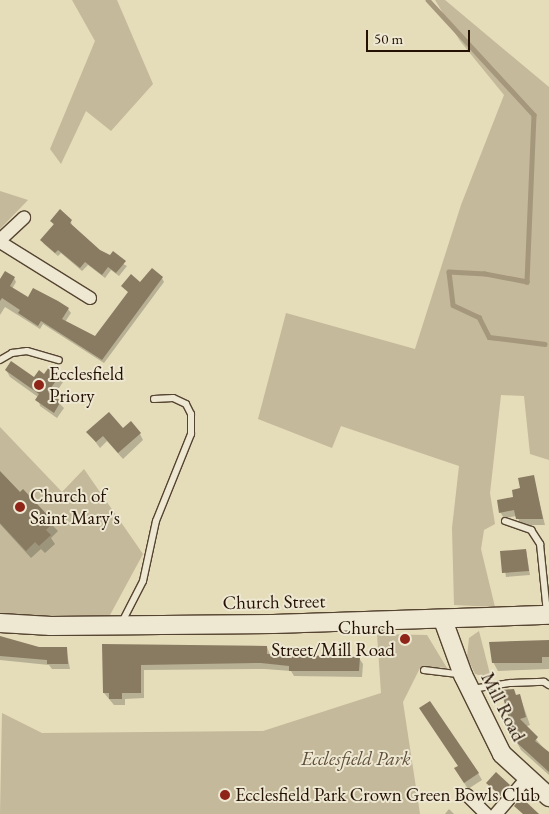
<!DOCTYPE html>
<style>
body{margin:0}
#map{position:relative;width:549px;height:814px;overflow:hidden;background:#e5dcb9;font-family:"EB Garamond",serif}
div>[style]{position:absolute}
[style*='--x']{left:calc(var(--x)*1px);top:calc(var(--y)*1px);width:calc(var(--w)*1px);rotate:calc(var(--a)*1deg)}
.green>*{inset:0;background:#c4b99a}
.shadow>*{inset:0;background:#0003}
.stream>*{height:4.5px;margin:-2.25px;padding:0 2.25px;transform-origin:2.25px;border-radius:2.25px;background:#a4977b}
.building>*{inset:0;background:#897b62}
.roads{filter:drop-shadow(1px 0 #554431) drop-shadow(-1px 0 #554431) drop-shadow(0 1px #554431) drop-shadow(0 -1px #554431)}
.service>*{height:6px;margin:-3px;padding:0 3px;transform-origin:3px;border-radius:3px;background:#eee8d2}
.minor>*{height:12px;margin:-6px;padding:0 6px;transform-origin:6px;border-radius:6px;background:#eee8d2}
.secondary>*{height:18px;margin:-9px;padding:0 9px;transform-origin:9px;border-radius:9px;background:#eee8d2}
.dots>*{width:14px;height:14px;translate:-50% -50%;box-sizing:border-box;border:2px solid #eee8d2;border-radius:50%}
span{translate:-50% -50%;white-space:nowrap;text-align:center;line-height:1.15;-webkit-text-stroke:4px #eee8d2;paint-order:stroke}
.poi-label{font-size:19px;color:#251104}
.left{translate:0 -50%;text-align:left}
.right{translate:-100% -50%;text-align:right}
.street-label{font-size:19px;color:#251104}
.park-label{font-size:19px;color:#5d4c38;font-style:italic}
.scale{position:absolute;left:366px;top:30px;width:104px;height:22px;box-sizing:border-box;border:2px solid #251104;border-top:0;padding-left:6px;font-size:15px;line-height:18px;white-space:nowrap;color:#251104;-webkit-text-stroke:4px #eee8d2;paint-order:stroke}
</style>
<div id="map">
<div class="green">
<i style="clip-path:polygon(72px 0,117px 0,153px 84px,111px 131px,86px 111px,61px 164px,50px 149px,95px 41px)"></i>
<i style="clip-path:polygon(435px 0,445px 0,549px 87px,549px 460px,530px 454px,524px 396px,501px 395px,490px 493px,495px 524px,484px 530px,481px 549px,495px 607px,454px 605px,452px 528px,459px 466px,341px 426px,332px 448px,258px 419px,286px 313px,415px 349px,461px 205px,504px 95px,460px 41px)"></i>
<i style="clip-path:polygon(0 191px,28px 200px,0 229px)"></i>
<i style="clip-path:polygon(0 427px,62px 492px,84px 469px,143px 554px,110px 615px,33px 619px,0 615px)"></i>
<i style="clip-path:polygon(479px 631px,491px 678px,475px 674px,467px 657px,469px 638px)"></i>
<i style="clip-path:polygon(377px 634px,427px 635px,447px 668px,421px 666px,403px 702px,420px 814px,0 814px,2px 713px,42px 733px,263px 731px,381px 693px)"></i>
</div>
<div class="shadow">
<i style="clip-path:polygon(51px 221px,71px 221px,72px 227px,99px 251px,127px 266px,119px 276px,111px 270px,105px 278px,88px 265px,82px 271px,61px 253px,58px 256px,44px 244px,42px 240px,54px 225px)"></i>
<i style="clip-path:polygon(14px 278px,16px 282px,12px 289px,28px 299px,68px 309px,71px 313px,65px 322px,96px 338px,129px 293px,123px 286px,162px 278px,164px 282px,104px 363px,43px 324px,40px 329px,5px 307px,0 315px,0 282px)"></i>
<i style="clip-path:polygon(6px 370px,34px 379px,59px 376px,63px 382px,53px 397px,64px 408px,57px 418px,40px 406px,38px 397px,10px 377px)"></i>
<i style="clip-path:polygon(123px 430px,140px 434px,143px 440px,123px 459px,107px 441px,100px 448px,88px 432px)"></i>
<i style="clip-path:polygon(0 472px,58px 531px,51px 538px,55px 544px,45px 553px,41px 549px,31px 558px,0 524px)"></i>
<i style="clip-path:polygon(533px 476px,545px 525px,521px 525px,517px 516px,504px 518px,500px 512px)"></i>
<i style="clip-path:polygon(526px 550px,530px 575px,506px 577px,502px 552px)"></i>
<i style="clip-path:polygon(0 638px,39px 649px,66px 648px,70px 669px,52px 669px,49px 665px,0 660px)"></i>
<i style="clip-path:polygon(549px 642px,549px 669px,498px 671px,493px 662px)"></i>
<i style="clip-path:polygon(103px 646px,267px 647px,270px 655px,359px 658px,363px 664px,362px 677px,294px 676px,291px 671px,265px 669px,144px 670px,144px 698px,125px 699px,125px 705px,114px 705px,104px 693px)"></i>
<i style="clip-path:polygon(520px 696px,530px 725px,525px 727px,549px 754px,549px 775px,521px 750px,516px 741px,517px 697px)"></i>
<i style="clip-path:polygon(478px 773px,482px 780px,468px 789px,459px 775px)"></i>
<i style="clip-path:polygon(488px 783px,509px 786px,511px 790px,504px 799px)"></i>
<i style="clip-path:polygon(449px 809px,454px 814px,445px 814px)"></i>
</div>
<div class="stream">
<i style="--x:428;--y:0;--w:156;--a:47.3"></i>
<i style="--x:534;--y:115;--w:167;--a:92.4"></i>
<i style="--x:527;--y:282;--w:43;--a:-169.2"></i>
<i style="--x:485;--y:274;--w:36;--a:-177"></i>
<i style="--x:449;--y:272;--w:33;--a:83"></i>
<i style="--x:453;--y:305;--w:29;--a:25"></i>
<i style="--x:479;--y:317;--w:22;--a:63"></i>
<i style="--x:489;--y:337;--w:56;--a:7.1"></i>
</div>
<div class="building">
<i style="clip-path:polygon(60px 209px,72px 220px,70px 223px,100px 250px,110px 255px,113px 251px,126px 261px,116px 273px,108px 267px,102px 275px,85px 262px,80px 268px,58px 250px,55px 253px,40px 240px,54px 224px,50px 221px)"></i>
<i style="clip-path:polygon(152px 268px,163px 277px,102px 360px,41px 321px,38px 326px,18px 313px,20px 310px,2px 298px,0 301px,0 279px,5px 271px,15px 277px,10px 286px,28px 297px,33px 288px,58px 301px,69px 308px,62px 319px,95px 336px,128px 292px,121px 286px,131px 274px,140px 282px)"></i>
<i style="clip-path:polygon(11px 361px,34px 377px,39px 370px,44px 374px,49px 367px,60px 375px,48px 392px,61px 401px,54px 413px,35px 400px,39px 394px,5px 370px)"></i>
<i style="clip-path:polygon(109px 412px,123px 428px,131px 421px,141px 433px,118px 453px,103px 436px,96px 442px,86px 432px)"></i>
<i style="clip-path:polygon(0 471px,20px 492px,23px 489px,54px 522px,46px 530px,51px 535px,39px 546px,35px 542px,26px 551px,0 523px)"></i>
<i style="clip-path:polygon(534px 475px,543px 519px,516px 519px,514px 510px,499px 513px,497px 500px,513px 497px,512px 490px,520px 488px,518px 478px)"></i>
<i style="clip-path:polygon(526px 549px,529px 571px,502px 573px,500px 551px)"></i>
<i style="clip-path:polygon(0 636px,39px 647px,67px 647px,68px 664px,47px 664px,47px 660px,0 656px)"></i>
<i style="clip-path:polygon(549px 640px,549px 657px,542px 657px,542px 663px,492px 663px,489px 642px)"></i>
<i style="clip-path:polygon(102px 644px,267px 646px,267px 654px,360px 657px,359px 671px,289px 671px,289px 666px,261px 663px,141px 665px,141px 693px,122px 693px,122px 699px,109px 699px,109px 693px,103px 693px)"></i>
<i style="clip-path:polygon(514px 689px,516px 695px,520px 694px,526px 717px,520px 719px,538px 737px,535px 741px,549px 752px,549px 772px,515px 741px,501px 690px)"></i>
<i style="clip-path:polygon(430px 701px,479px 773px,464px 783px,454px 768px,458px 766px,419px 708px)"></i>
<i style="clip-path:polygon(496px 772px,510px 785px,501px 796px,486px 783px)"></i>
<i style="clip-path:polygon(521px 797px,539px 814px,523px 814px,514px 806px)"></i>
</div>
<div class="roads">
<div class="service">
<i style="--x:0;--y:360;--w:14;--a:-30"></i>
<i style="--x:12;--y:353;--w:15;--a:-8"></i>
<i style="--x:27;--y:351;--w:33;--a:16"></i>
<i style="--x:505;--y:521;--w:28;--a:19"></i>
<i style="--x:531;--y:530;--w:17;--a:57"></i>
<i style="--x:540;--y:544;--w:69;--a:84.2"></i>
<i style="--x:121;--y:624;--w:48;--a:-62.9"></i>
<i style="--x:143;--y:581;--w:61;--a:-77.8"></i>
<i style="--x:156;--y:521;--w:94;--a:-68.1"></i>
<i style="--x:191;--y:434;--w:20;--a:-90"></i>
<i style="--x:191;--y:414;--w:11;--a:-117"></i>
<i style="--x:186;--y:404;--w:14;--a:-155"></i>
<i style="--x:173;--y:398;--w:19;--a:177"></i>
<i style="--x:424;--y:670;--w:38;--a:7"></i>
<i style="--x:472;--y:689;--w:39;--a:-9"></i>
<i style="--x:511;--y:683;--w:33;--a:-2"></i>
<i style="--x:544;--y:682;--w:6;--a:31"></i>
</div>
<div class="minor">
<i style="--x:0;--y:240;--w:33;--a:-43"></i>
<i style="--x:0;--y:242;--w:106;--a:31.9"></i>
<i style="--x:467;--y:795;--w:27;--a:45"></i>
<i style="--x:496;--y:814;--w:48;--a:-49.3"></i>
</div>
<div class="secondary">
<i style="--x:443;--y:620;--w:59;--a:70"></i>
<i style="--x:463;--y:675;--w:88;--a:63.7"></i>
<i style="--x:502;--y:754;--w:64;--a:42.5"></i>
<i style="--x:0;--y:623;--w:51;--a:3.4"></i>
<i style="--x:51;--y:626;--w:222;--a:-0.5"></i>
<i style="--x:273;--y:624;--w:276;--a:-1.9"></i>
</div>
</div>
<div class="dots">
<i style="left:39px;top:385px;background:#8f2418"></i>
<i style="left:20px;top:507px;background:#8f2418"></i>
<i style="left:405px;top:639px;background:#8f2418"></i>
<i style="left:225px;top:795px;background:#8f2418"></i>
</div>
<div class="poi-label">
<span class="left" style="left:49px;top:385px">Ecclesfield<br>Priory</span>
<span class="left" style="left:30px;top:507px">Church of<br>Saint Mary's</span>
<span class="right" style="left:395px;top:639px">Church<br>Street/Mill Road</span>
<span class="left" style="left:235px;top:795px">Ecclesfield Park Crown Green Bowls Club</span>
</div>
<div class="street-label">
<span style="left:274px;top:602px;rotate:-1deg">Church Street</span>
<span style="left:503px;top:707px;rotate:63deg">Mill Road</span>
</div>
<div class="park-label">
<span style="left:356px;top:759px">Ecclesfield Park</span>
</div>
<div class="scale">50 m</div>
</div>
